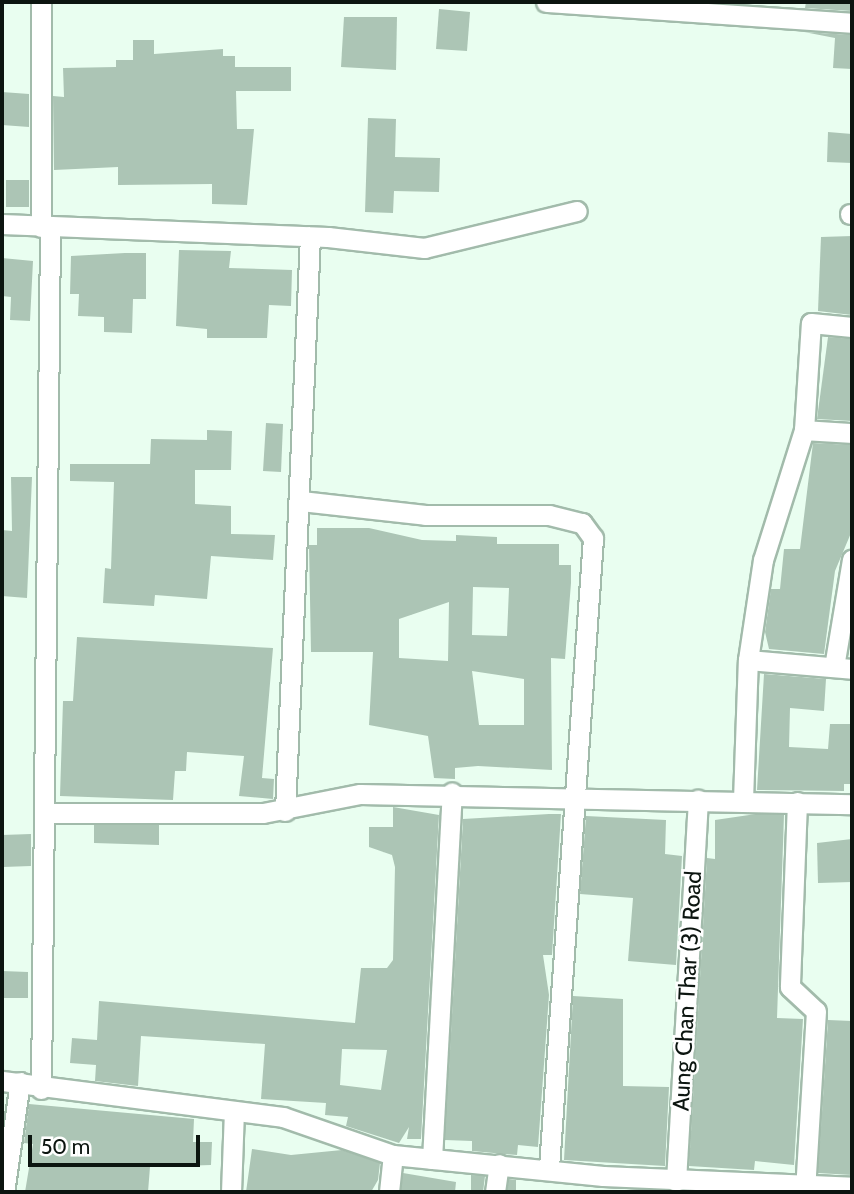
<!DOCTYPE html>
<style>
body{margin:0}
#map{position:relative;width:854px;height:1194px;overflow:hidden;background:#e9fef0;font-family:Cabin,sans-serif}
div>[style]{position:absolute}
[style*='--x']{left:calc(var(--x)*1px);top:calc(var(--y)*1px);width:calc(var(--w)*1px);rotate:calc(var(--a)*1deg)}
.building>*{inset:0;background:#acc5b5}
.roads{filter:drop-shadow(2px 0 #a2bbab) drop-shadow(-2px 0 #a2bbab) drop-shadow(0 2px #a2bbab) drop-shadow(0 -2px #a2bbab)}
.minor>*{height:19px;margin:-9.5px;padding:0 9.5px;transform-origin:9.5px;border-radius:9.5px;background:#fff}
span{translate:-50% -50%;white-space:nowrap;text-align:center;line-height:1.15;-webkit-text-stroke:5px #fff;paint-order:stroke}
.street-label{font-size:23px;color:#0c1510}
.frame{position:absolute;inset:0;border:4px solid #0c1510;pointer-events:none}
.scale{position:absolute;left:28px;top:1135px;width:172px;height:32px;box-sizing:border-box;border:4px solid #0c1510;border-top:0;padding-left:9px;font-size:21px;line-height:24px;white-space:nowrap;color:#0c1510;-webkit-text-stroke:5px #fff;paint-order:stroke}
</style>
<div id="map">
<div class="building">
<i style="clip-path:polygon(806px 2px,852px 2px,852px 11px,805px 8px)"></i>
<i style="clip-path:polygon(439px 9px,470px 12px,467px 51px,436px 49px)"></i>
<i style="clip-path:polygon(344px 17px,397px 17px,396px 70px,341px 67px)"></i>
<i style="clip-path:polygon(804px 32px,852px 35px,852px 69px,833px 68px,835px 38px)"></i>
<i style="clip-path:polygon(133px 40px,154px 40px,154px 54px,223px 49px,223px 56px,235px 56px,235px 67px,291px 67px,291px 91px,236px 91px,237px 129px,254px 129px,247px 205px,212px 204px,212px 184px,118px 185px,118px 167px,54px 170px,53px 96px,64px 97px,63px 68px,116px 67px,116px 60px,133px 60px)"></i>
<i style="clip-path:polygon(2px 92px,29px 94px,29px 127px,2px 125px)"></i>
<i style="clip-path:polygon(368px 118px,396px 119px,395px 157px,440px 158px,439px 192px,394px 191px,393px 213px,365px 212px)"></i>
<i style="clip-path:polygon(828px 132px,852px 134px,852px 163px,827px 162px)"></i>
<i style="clip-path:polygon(6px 180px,29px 180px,29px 207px,6px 207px)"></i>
<i style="clip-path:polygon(852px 236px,852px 315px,818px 311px,821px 237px)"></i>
<i style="clip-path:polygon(179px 250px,231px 251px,229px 268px,292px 270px,291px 306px,269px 305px,267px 338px,207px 338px,207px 329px,176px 326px)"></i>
<i style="clip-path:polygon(125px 253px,146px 253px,146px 299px,133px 299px,132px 333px,104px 332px,104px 317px,78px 316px,79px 294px,70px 294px,71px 256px)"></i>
<i style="clip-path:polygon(2px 258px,33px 261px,30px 321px,10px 320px,11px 297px,2px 296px)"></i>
<i style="clip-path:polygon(828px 337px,852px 339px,852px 421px,817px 419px)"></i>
<i style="clip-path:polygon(266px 423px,283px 424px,281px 472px,263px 471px)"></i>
<i style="clip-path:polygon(207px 430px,232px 431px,231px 470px,195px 470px,195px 504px,231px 506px,231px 534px,275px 535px,273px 560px,211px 556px,207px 599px,155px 595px,154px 606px,103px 603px,105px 568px,111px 569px,114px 482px,70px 481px,70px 464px,150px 464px,151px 439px,207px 440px)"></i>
<i style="clip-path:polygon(813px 443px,852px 445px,851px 533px,835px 571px,824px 654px,769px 649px,765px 632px,771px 589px,780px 589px,784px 549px,800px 549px)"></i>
<i style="clip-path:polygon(11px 477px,32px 477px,27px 598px,2px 596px,2px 530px,12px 531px)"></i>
<i style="clip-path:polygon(evenodd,317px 528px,369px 528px,422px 540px,456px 541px,456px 535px,497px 537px,497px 544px,559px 544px,559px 565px,571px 565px,571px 583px,565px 659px,551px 658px,552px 770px,478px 766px,455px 768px,455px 779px,434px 778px,428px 736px,369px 725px,373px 652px,311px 652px,309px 545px,317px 545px,317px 528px,473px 587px,509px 588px,507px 636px,472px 635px,473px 587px,317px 528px,449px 602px,448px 661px,399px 658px,399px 619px,449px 602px,317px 528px,472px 671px,524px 679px,524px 725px,479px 725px,472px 671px)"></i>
<i style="clip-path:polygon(77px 637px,273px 648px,262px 778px,274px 779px,273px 799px,239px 796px,244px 756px,187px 752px,186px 771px,175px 771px,173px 800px,60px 796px,63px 701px,73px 701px)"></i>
<i style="clip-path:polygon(764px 674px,826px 679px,824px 711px,790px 708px,789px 747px,828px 749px,830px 724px,852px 724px,852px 784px,844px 784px,844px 791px,757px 790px)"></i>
<i style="clip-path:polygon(evenodd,393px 807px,439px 815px,421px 1139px,407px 1139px,409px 1127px,399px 1143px,346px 1126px,348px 1117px,325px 1115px,326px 1103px,261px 1099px,265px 1044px,141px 1036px,138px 1086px,95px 1081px,96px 1065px,70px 1063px,72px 1038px,97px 1040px,99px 1001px,355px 1023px,361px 968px,387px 968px,393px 960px,395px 867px,392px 855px,369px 847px,369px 827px,393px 827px,393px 807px,342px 1049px,387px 1050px,381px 1090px,340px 1085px,342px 1049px)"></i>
<i style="clip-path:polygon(549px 814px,561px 814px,552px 955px,543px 955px,549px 995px,538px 1147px,518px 1145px,517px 1155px,472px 1151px,472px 1141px,445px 1140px,463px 819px)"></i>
<i style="clip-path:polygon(756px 814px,784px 815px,777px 1018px,803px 1019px,794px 1165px,755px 1161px,754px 1170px,689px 1166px,707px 858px,715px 859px,715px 820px)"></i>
<i style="clip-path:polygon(586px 816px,666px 820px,665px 854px,682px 856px,676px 965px,628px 961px,633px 898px,580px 894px)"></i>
<i style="clip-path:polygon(94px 825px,159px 825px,159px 845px,94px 843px)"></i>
<i style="clip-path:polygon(31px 834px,31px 866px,3px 867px,2px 835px)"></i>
<i style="clip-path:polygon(852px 839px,852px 882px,818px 883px,817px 843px)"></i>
<i style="clip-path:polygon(2px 971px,28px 972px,28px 998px,2px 998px)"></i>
<i style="clip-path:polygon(573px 996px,623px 999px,623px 1086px,669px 1087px,665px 1166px,564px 1160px)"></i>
<i style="clip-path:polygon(828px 1020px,852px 1021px,852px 1175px,818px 1173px)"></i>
<i style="clip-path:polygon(29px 1104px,194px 1119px,193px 1142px,212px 1142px,211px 1165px,150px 1167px,148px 1192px,25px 1192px,33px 1144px,24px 1143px)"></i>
<i style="clip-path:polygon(252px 1149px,291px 1155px,342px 1150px,380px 1163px,378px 1180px,371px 1192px,246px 1192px)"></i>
<i style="clip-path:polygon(403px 1173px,456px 1182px,455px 1192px,401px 1192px)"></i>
<i style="clip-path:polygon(471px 1175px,485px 1176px,483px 1192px,471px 1192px)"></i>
<i style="clip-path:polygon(509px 1179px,516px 1180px,516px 1192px,507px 1192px)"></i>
</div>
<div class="roads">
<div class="minor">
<i style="--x:41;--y:2;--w:225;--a:90"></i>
<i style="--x:546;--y:2;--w:307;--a:3.9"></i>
<i style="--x:850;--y:214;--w:2;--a:0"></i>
<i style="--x:2;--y:224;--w:326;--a:2.3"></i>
<i style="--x:328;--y:237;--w:97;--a:6.5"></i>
<i style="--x:424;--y:248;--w:157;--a:-13.6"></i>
<i style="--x:804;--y:430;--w:48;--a:3.6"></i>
<i style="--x:301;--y:501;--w:125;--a:6.4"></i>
<i style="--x:425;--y:515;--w:124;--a:0"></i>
<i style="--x:549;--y:515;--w:34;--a:14"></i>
<i style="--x:582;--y:523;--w:19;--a:54"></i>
<i style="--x:593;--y:538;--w:631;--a:94"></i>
<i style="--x:748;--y:660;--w:104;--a:4.9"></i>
<i style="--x:834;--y:667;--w:109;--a:-80.5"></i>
<i style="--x:743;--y:800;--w:140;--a:-88"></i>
<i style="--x:748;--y:660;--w:101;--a:-81.5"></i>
<i style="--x:763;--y:560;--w:136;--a:-72.5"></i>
<i style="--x:804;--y:430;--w:107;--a:-86.3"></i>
<i style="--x:811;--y:323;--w:41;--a:5.6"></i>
<i style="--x:797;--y:802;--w:185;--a:92.2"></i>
<i style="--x:790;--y:987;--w:35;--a:43"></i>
<i style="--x:816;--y:1011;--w:181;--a:93.5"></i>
<i style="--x:285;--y:811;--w:575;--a:-87.51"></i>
<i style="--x:48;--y:813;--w:215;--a:0"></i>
<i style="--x:263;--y:813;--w:99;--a:-11.1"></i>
<i style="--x:360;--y:794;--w:492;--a:1.2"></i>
<i style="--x:2;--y:1081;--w:283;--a:7.3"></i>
<i style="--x:283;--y:1117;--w:116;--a:19.1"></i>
<i style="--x:393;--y:1155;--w:211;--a:5.7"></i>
<i style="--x:603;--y:1176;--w:249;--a:2.5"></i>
<i style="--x:41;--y:1089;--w:860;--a:-89.4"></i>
<i style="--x:432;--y:1159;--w:367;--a:-86.9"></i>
<i style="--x:676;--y:1181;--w:382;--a:-86.7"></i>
<i style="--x:4;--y:1192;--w:111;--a:-81.7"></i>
<i style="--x:231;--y:1192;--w:81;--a:-87.9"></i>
<i style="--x:389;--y:1192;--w:37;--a:-84"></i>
<i style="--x:495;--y:1192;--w:28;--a:-82"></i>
</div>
</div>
<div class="street-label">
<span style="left:687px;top:991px;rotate:-87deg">Aung Chan Thar (3) Road</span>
</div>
<div class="frame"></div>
<div class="scale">50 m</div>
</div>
